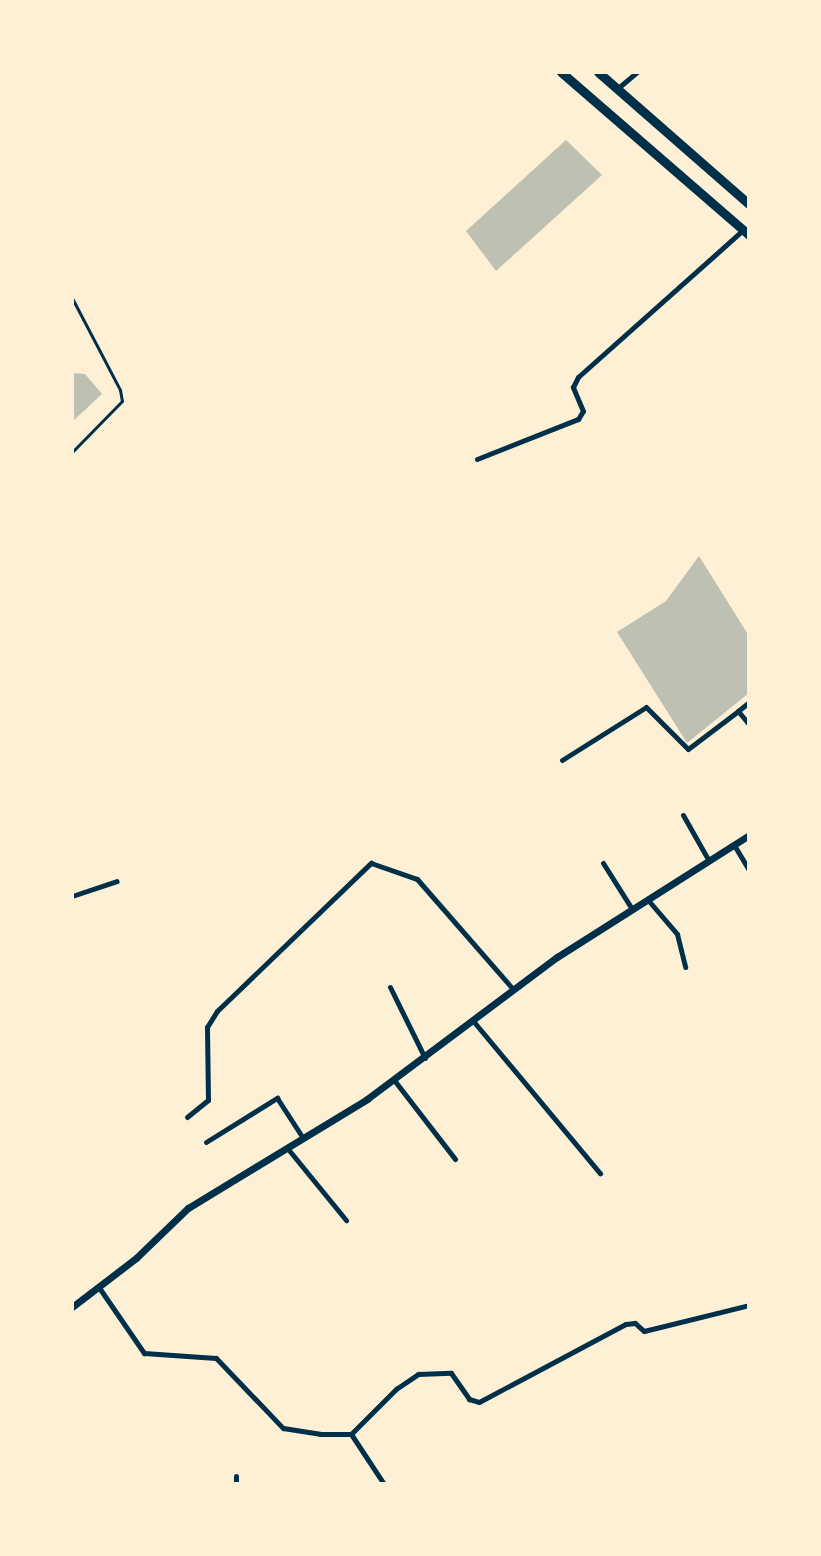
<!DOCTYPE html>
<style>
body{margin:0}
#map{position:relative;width:821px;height:1556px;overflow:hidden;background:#fdf0d5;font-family:Signika,sans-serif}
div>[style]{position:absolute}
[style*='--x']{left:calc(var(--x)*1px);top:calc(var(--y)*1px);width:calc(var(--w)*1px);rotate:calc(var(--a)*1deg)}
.building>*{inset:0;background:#bec0b2}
.service>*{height:3px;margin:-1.5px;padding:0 1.5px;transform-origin:1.5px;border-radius:1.5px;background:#003049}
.minor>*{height:5px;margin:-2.5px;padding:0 2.5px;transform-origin:2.5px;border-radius:2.5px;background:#003049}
.tertiary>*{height:7px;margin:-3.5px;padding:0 3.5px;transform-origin:3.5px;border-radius:3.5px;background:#003049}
.primary>*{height:9px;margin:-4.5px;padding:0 4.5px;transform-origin:4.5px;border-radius:4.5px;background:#003049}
span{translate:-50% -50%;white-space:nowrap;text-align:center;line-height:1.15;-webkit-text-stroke:6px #fdf0d5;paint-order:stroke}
.frame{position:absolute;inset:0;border:74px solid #fdf0d5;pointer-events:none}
</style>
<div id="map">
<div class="building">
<i style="clip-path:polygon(566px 140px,602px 175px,496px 271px,466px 231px)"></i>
<i style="clip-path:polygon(72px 373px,85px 374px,102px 394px,72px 422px)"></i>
<i style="clip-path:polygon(699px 556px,749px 636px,749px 693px,687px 743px,617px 632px,666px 601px)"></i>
</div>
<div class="service">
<i style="--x:72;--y:298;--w:104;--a:62.4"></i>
<i style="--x:120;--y:390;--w:11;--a:80"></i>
<i style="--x:122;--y:401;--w:71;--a:134.4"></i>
</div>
<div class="minor">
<i style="--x:618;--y:88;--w:25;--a:-40"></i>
<i style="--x:477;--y:459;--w:109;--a:-21.6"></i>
<i style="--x:578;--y:419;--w:9;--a:-58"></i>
<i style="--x:583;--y:411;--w:26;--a:-113"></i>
<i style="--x:573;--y:387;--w:11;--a:-63"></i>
<i style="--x:578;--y:377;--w:221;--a:-41.7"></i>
<i style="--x:738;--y:711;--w:14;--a:-39"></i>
<i style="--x:562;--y:760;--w:99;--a:-32.2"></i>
<i style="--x:646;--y:707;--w:59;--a:45"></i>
<i style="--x:688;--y:749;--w:63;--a:-37.2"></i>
<i style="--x:738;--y:711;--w:17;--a:50"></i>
<i style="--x:683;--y:815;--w:53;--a:60.5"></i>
<i style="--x:734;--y:845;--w:29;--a:59"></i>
<i style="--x:603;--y:863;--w:54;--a:57.8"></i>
<i style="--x:72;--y:896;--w:47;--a:-18.4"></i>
<i style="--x:648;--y:900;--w:45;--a:49.5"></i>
<i style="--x:677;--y:934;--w:34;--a:76"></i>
<i style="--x:390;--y:987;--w:79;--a:63.8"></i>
<i style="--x:474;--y:1022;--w:197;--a:50.2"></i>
<i style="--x:394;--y:1080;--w:100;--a:52.3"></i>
<i style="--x:187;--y:1117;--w:27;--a:-39"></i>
<i style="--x:208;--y:1100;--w:73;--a:-90.8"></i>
<i style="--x:207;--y:1027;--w:19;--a:-58"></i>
<i style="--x:217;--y:1011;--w:214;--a:-43.9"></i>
<i style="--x:371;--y:863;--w:49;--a:19.2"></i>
<i style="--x:417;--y:879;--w:147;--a:48.9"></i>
<i style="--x:206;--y:1142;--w:84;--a:-31.8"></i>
<i style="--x:277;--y:1098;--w:48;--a:57"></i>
<i style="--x:288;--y:1149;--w:92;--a:50.8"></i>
<i style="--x:100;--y:1289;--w:78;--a:55.5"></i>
<i style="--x:144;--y:1353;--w:72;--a:4"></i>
<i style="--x:216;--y:1358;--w:97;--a:46.3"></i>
<i style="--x:283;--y:1428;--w:37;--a:9"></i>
<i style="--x:320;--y:1434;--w:31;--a:0"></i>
<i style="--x:351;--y:1434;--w:60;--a:56.6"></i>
<i style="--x:351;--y:1434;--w:64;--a:-45"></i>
<i style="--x:396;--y:1389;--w:27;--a:-34"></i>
<i style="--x:418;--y:1374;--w:33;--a:-2"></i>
<i style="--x:451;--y:1373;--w:32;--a:55"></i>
<i style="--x:469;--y:1399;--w:10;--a:17"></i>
<i style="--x:479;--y:1402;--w:166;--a:-28"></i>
<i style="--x:626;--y:1324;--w:9;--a:-6"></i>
<i style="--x:635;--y:1323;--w:12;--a:42"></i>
<i style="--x:644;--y:1331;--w:108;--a:-13.9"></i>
<i style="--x:236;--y:1476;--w:8;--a:90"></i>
</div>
<div class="tertiary">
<i style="--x:72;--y:1307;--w:81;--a:-37.4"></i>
<i style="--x:136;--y:1258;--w:72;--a:-43.9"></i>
<i style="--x:188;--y:1208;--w:210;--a:-31.3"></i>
<i style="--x:367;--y:1099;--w:237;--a:-36.8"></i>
<i style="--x:557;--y:957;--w:227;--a:-32.4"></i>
</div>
<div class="primary">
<i style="--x:561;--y:72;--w:249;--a:40.9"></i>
<i style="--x:598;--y:72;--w:201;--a:41.2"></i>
</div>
<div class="frame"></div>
</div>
